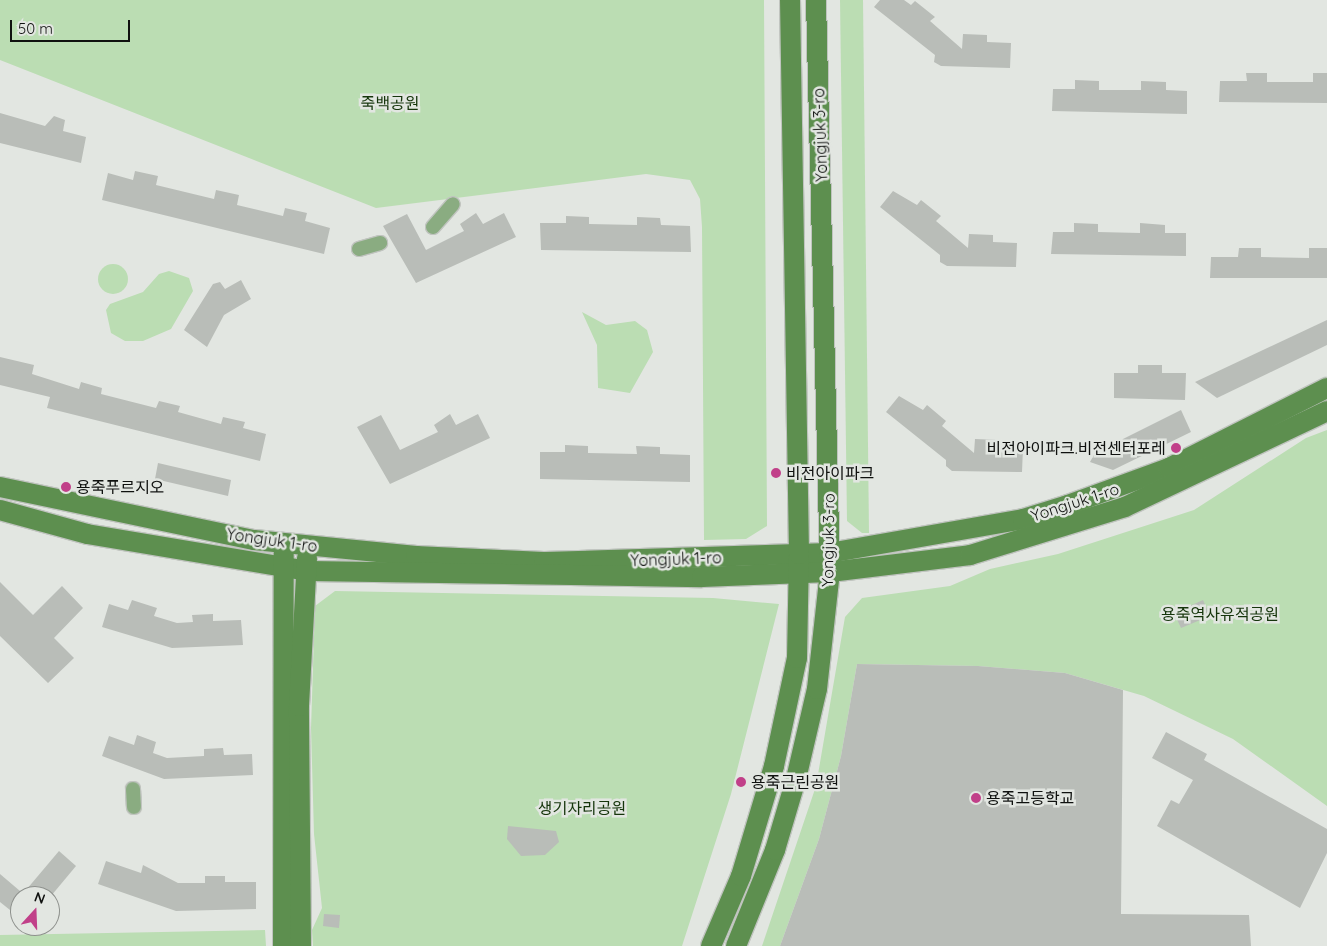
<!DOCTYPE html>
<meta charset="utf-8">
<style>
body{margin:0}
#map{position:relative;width:1327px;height:946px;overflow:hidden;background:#e2e6e1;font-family:Quicksand,"Noto Sans KR",sans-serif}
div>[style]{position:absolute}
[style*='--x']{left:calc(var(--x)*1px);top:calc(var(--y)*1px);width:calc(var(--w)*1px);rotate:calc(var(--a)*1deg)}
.green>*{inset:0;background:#bbddb3}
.round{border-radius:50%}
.building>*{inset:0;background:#b9bdb8}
.roads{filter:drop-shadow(1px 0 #c0c4bf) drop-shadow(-1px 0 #c0c4bf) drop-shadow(0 1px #c0c4bf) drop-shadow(0 -1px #c0c4bf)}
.street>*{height:14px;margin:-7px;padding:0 7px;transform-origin:7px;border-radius:7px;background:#8aac81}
.secondary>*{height:20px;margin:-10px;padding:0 10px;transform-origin:10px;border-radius:10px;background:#5d8f4f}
.dots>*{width:14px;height:14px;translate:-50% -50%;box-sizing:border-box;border:2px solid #e2e6e1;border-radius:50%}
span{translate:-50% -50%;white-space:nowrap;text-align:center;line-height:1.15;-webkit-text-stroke:5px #e2e6e1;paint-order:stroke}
.park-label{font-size:16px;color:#15350b}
.street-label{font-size:16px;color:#0f110f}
.poi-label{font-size:16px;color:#0f110f}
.right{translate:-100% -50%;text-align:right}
.left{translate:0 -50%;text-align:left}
.north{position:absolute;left:10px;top:886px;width:50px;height:50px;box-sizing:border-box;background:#e2e6e1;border:1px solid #8e918d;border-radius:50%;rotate:20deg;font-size:14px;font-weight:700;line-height:20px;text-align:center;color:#0f110f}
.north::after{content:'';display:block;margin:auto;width:18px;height:22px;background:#c14089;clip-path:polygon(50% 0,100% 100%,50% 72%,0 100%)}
.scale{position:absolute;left:10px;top:20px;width:120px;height:22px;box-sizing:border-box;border:2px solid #0f110f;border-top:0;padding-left:6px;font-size:15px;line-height:18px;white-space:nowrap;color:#0f110f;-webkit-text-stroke:4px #e2e6e1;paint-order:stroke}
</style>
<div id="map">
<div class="green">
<i style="clip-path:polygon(0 0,764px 0,767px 526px,746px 539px,704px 540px,702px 227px,700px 199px,690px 180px,646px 174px,376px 208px,0 60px)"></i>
<i style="clip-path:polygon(840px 0,863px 0,869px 533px,862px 533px,847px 521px)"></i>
<i class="round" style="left:98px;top:264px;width:30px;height:30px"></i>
<i style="clip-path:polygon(169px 271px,189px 278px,193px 291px,171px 329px,143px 341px,125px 341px,111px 333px,106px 310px,110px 304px,143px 292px,159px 274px)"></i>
<i style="clip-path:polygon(582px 312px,606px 325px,635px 321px,647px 330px,653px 352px,630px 393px,598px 388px,597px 345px)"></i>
<i style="clip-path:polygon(1327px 430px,1327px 806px,1233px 739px,1144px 696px,1065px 673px,978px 666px,857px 664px,841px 756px,819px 839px,780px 946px,762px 946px,816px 786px,845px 617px,862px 598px,950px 586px,990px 569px,1058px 554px,1194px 510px,1306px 438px)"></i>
<i style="clip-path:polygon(335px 591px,713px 598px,779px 604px,731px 794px,682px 946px,313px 946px,312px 930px,322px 908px,314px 834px,311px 728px,315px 606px)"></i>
<i style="clip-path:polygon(265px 930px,266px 946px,0 946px,0 935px)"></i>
</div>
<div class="building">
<i style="clip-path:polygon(880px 0,904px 0,911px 5px,915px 1px,935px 17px,930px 21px,962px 49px,963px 34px,987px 35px,987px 42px,1011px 43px,1010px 68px,941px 66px,934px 62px,935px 55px,874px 7px)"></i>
<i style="clip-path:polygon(1246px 73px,1267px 73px,1267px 82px,1313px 82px,1313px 73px,1327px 73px,1327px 103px,1219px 102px,1220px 81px,1247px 81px)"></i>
<i style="clip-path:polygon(1075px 80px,1099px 81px,1099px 90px,1141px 90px,1141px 81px,1166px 82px,1166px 90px,1187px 91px,1187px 114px,1052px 111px,1053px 89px,1075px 89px)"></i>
<i style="clip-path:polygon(0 113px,45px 126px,54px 116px,65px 120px,63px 131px,86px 137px,81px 163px,0 143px)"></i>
<i style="clip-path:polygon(135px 171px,158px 176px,156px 185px,214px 199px,216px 190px,239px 195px,237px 205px,283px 216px,285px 208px,307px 213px,305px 221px,330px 228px,324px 254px,102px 200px,108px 173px,133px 180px)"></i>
<i style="clip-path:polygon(893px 191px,917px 205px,921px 200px,941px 216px,936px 221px,968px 248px,969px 234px,993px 235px,993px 242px,1017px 243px,1016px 267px,947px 266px,940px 262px,940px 255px,880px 207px)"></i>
<i style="clip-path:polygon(476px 213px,483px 224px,504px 213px,516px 237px,416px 283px,383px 226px,407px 214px,426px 250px,464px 231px,460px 224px)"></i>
<i style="clip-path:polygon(566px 216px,589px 217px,589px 224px,637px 225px,637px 217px,660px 218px,661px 225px,690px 226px,691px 252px,541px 250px,540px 223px,566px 223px)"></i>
<i style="clip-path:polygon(1074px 223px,1098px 224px,1098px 232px,1140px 233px,1140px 223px,1165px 225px,1165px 233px,1186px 233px,1186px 256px,1051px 254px,1053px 232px,1074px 232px)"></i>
<i style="clip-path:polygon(1239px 248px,1261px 248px,1261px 257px,1309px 258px,1309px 248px,1327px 248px,1327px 278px,1210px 278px,1211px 257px,1238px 257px)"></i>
<i style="clip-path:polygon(241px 280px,251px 299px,224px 315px,207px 347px,184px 330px,213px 284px,220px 282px,225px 289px)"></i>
<i style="clip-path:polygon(1327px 320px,1327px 345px,1217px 398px,1195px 382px)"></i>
<i style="clip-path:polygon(0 357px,34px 365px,32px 374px,79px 389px,81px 382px,102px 388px,101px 394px,156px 408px,159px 401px,180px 406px,178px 412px,221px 424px,223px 417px,245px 422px,243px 428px,266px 434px,260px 461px,47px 408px,50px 397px,0 385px)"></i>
<i style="clip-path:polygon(1138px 365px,1162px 365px,1162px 373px,1186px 373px,1185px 400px,1114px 398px,1114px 373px,1138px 373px)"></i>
<i style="clip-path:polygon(899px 396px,923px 410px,927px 405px,946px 421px,942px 426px,974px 453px,975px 439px,999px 440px,999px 447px,1023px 448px,1022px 472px,952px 471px,946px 466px,946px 460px,886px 412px)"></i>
<i style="clip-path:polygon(1181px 410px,1191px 432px,1113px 470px,1090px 462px,1095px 453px)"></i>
<i style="clip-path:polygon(450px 414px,456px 425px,478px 414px,490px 438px,390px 484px,357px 427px,381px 415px,400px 450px,438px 432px,434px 425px)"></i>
<i style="clip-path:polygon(565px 445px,588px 446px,588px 453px,637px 454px,636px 446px,660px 447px,660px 454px,690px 455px,690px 482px,540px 479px,540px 452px,565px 452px)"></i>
<i style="clip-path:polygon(158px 463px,231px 480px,228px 496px,155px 479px)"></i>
<i style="clip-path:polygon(0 582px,33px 615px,62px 586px,83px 608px,54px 638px,74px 658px,48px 683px,0 636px)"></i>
<i style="clip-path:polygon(132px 600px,157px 608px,154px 616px,177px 623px,193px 622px,192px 615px,213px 614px,213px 621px,241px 620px,243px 645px,172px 648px,102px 627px,109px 604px,128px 610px)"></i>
<i style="clip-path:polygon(1203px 600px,1210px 616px,1181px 628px,1174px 613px)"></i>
<i style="clip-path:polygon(857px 664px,978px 666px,1065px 673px,1123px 690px,1121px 914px,1249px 915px,1251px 946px,780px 946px,819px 839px,841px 756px)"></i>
<i style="clip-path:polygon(1166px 732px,1207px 754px,1204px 760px,1327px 829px,1327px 853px,1300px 908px,1157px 826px,1171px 800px,1179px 804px,1193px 780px,1152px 758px)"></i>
<i style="clip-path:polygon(137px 735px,156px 742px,153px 753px,167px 758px,204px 756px,204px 749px,223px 748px,224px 755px,252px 754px,253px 775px,164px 779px,102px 756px,109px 736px,134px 745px)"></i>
<i style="clip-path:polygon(508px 826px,556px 831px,559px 842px,545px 855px,521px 856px,507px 839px)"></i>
<i style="clip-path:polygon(59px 851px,76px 866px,51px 896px,21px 896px)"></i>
<i style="clip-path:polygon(106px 861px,141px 873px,143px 865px,178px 883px,205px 883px,205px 876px,225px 876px,225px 882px,256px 882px,256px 909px,176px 911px,98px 884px)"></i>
<i style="clip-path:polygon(0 874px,20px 891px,20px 918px,0 902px)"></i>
<i style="clip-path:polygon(324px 914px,340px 915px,339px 928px,323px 926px)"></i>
</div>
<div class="roads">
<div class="street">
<i style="--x:433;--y:227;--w:30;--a:-49"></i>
<i style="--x:359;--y:249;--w:22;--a:-16"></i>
<i style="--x:133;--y:789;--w:18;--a:87"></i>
</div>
<div class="secondary">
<i style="--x:0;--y:487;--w:259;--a:11.8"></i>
<i style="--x:254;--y:540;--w:163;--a:5.6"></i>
<i style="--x:416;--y:556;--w:128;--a:2.7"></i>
<i style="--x:544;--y:562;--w:285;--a:-1.8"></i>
<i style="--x:829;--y:553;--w:197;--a:-9.9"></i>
<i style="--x:1023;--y:519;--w:47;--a:-17.3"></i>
<i style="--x:1068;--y:505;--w:108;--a:-20.1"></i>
<i style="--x:1169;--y:468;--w:177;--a:-26.9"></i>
<i style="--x:0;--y:510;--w:90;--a:15.4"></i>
<i style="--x:87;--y:534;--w:225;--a:9.5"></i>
<i style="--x:309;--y:571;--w:393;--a:0.9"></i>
<i style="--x:702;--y:577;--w:128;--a:-2.2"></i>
<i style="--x:830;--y:572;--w:141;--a:-6.9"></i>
<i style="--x:970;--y:555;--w:162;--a:-17.2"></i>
<i style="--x:1125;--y:507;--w:224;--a:-25.4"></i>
<i style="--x:283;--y:946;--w:393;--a:-89.9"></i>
<i style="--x:301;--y:946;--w:240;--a:-90.5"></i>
<i style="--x:299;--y:706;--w:148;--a:-86.9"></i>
<i style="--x:711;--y:946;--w:76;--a:-66.8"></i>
<i style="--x:741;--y:876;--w:115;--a:-73.3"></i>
<i style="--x:774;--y:766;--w:110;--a:-78"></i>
<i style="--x:797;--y:658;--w:104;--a:-88.9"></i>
<i style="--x:799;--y:554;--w:554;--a:-90.93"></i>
<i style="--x:736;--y:946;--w:104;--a:-67.9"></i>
<i style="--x:775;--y:850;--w:74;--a:-73.5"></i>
<i style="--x:796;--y:779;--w:92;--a:-76.9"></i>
<i style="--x:817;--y:689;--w:118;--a:-83.7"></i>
<i style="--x:830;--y:572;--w:572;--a:-91.4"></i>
</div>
</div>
<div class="dots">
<i style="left:1176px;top:448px;background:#c14089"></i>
<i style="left:776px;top:473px;background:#c14089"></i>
<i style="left:66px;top:487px;background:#c14089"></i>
<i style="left:741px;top:782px;background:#c14089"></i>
<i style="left:976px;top:798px;background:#c14089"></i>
</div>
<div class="park-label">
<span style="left:390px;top:103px">죽백공원</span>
<span style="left:1220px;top:614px">용죽역사유적공원</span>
<span style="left:582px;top:808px">생기자리공원</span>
</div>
<div class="street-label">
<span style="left:820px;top:135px;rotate:-92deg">Yongjuk 3-ro</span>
<span style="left:1075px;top:502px;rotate:-18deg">Yongjuk 1-ro</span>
<span style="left:272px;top:540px;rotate:8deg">Yongjuk 1-ro</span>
<span style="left:828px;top:540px;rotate:-89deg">Yongjuk 3-ro</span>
<span style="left:676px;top:559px;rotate:-2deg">Yongjuk 1-ro</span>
</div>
<div class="poi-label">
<span class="right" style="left:1166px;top:448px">비전아이파크.비전센터포레</span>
<span class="left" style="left:786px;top:473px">비전아이파크</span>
<span class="left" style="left:76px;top:487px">용죽푸르지오</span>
<span class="left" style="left:751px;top:782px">용죽근린공원</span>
<span class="left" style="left:986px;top:798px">용죽고등학교</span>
</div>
<div class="north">N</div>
<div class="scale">50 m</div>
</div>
